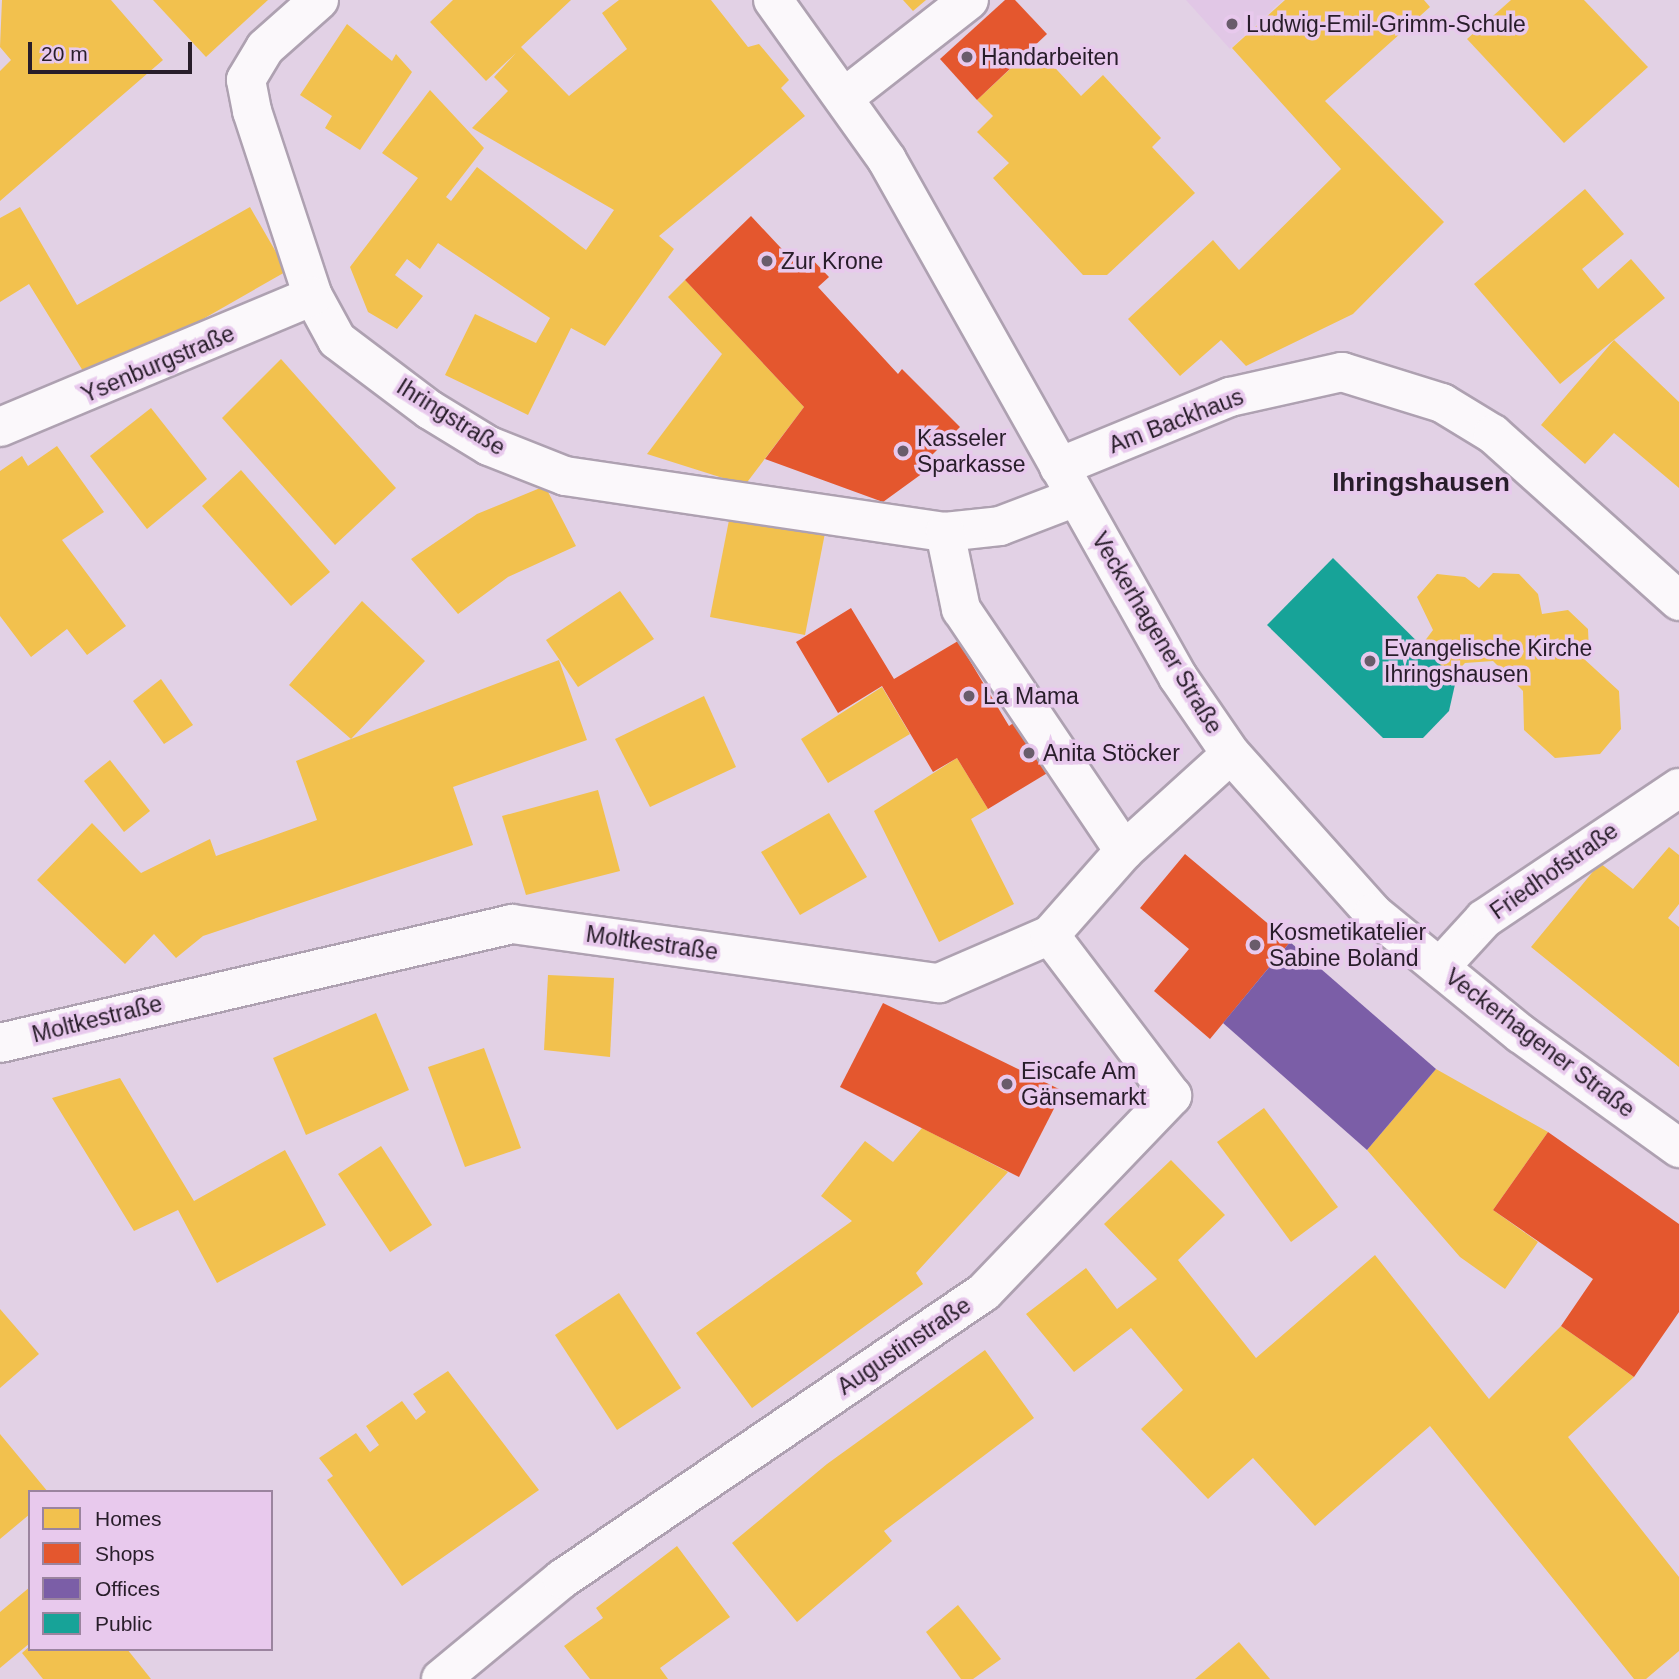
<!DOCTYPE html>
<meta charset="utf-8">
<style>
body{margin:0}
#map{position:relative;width:1679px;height:1679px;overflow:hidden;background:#e2d1e5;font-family:Helvetica,sans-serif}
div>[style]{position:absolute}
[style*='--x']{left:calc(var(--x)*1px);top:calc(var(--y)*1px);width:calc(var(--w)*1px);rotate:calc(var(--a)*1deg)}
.built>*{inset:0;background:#e1c7e6}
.homes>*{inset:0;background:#f2c14e}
.shops>*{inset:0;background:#e4572e}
.offices>*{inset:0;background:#7b5ea7}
.public>*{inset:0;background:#17a398}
.roads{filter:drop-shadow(2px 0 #aea1b1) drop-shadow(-2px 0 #aea1b1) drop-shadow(0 2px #aea1b1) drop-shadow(0 -2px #aea1b1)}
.minor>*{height:38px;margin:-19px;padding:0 19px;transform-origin:19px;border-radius:19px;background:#fbf8fb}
.tertiary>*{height:38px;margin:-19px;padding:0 19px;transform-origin:19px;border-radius:19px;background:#fbf8fb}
.dots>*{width:19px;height:19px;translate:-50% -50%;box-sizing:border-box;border:4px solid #e8c9ed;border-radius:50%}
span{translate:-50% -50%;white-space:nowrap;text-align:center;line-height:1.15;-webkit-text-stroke:7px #e8c9ed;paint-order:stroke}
.poi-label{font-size:23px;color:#281d2a}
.left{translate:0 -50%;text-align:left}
.street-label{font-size:23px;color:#281d2a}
.quarter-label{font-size:26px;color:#281d2a;font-weight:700}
.legend{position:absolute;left:28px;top:1490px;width:245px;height:161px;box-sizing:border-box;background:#e8c9ed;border:2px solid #9b849f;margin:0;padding:9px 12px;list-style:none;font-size:21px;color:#281d2a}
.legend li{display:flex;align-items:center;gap:14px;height:35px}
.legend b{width:35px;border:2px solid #9b849f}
.scale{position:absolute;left:28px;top:42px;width:164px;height:32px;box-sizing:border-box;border:4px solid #281d2a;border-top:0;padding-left:9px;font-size:21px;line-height:24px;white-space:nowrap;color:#281d2a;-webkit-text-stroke:5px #e8c9ed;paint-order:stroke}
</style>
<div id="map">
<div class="built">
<i style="clip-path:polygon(1186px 0,1283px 0,1230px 49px)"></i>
</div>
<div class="homes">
<i style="clip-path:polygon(2px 0,111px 0,163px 60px,0 201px,0 71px,11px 60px,0 47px)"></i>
<i style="clip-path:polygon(153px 0,268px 0,206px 57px)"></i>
<i style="clip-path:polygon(453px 0,571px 0,521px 47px,569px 96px,627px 49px,602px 13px,619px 0,711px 0,748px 47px,759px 44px,789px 80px,781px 88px,805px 116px,659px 236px,674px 249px,605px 346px,571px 328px,528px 415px,445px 375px,475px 314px,536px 343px,550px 318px,438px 243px,420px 269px,407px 259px,395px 275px,423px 296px,397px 329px,368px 312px,350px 267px,418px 178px,382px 153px,430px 90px,484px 148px,446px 197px,451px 201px,477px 167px,586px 250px,614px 210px,472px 128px,508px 91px,494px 77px,516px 53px,486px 81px,430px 22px)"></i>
<i style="clip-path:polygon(903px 0,926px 0,913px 11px)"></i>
<i style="clip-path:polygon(1285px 0,1424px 0,1430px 7px,1325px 101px,1444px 222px,1353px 314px,1246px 366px,1221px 340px,1180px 376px,1128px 319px,1213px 240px,1239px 270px,1341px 169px,1232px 48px)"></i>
<i style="clip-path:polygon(1511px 0,1584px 0,1648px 67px,1564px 143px,1467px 39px)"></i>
<i style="clip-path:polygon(347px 24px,392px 61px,396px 54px,412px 72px,360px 150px,325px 128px,332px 116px,300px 95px)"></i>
<i style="clip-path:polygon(1035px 46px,1081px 96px,1103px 75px,1161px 138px,1152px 147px,1195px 193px,1107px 275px,1083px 275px,993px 178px,1009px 163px,977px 132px,993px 116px,977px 100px)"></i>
<i style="clip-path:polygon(1585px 189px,1624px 234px,1582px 269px,1598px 289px,1631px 259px,1665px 298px,1560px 384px,1474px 284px)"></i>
<i style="clip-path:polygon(20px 207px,77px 305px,250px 207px,287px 271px,196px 323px,83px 371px,29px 284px,0 302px,0 218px)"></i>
<i style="clip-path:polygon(685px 280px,804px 407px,745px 485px,647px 454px,722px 354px,668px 297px)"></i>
<i style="clip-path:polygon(1614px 340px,1679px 402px,1679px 488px,1614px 433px,1585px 464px,1541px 425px)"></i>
<i style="clip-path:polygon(281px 359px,396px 488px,335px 545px,222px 418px)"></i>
<i style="clip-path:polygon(151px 408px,207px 479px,147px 529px,90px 456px)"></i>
<i style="clip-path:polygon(57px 446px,104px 512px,62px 540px,126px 626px,87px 655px,67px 629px,31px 657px,0 616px,0 471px,22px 456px,28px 466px)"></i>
<i style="clip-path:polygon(241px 470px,330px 572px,291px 606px,202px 506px)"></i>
<i style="clip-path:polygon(545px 486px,576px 546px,508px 577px,458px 614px,411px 559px,477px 514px)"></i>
<i style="clip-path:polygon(730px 515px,825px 533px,805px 635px,710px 617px)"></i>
<i style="clip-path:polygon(1493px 573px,1519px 574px,1538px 594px,1542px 614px,1568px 610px,1588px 629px,1589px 652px,1583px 658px,1619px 691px,1621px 729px,1600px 754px,1555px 758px,1524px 730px,1523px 691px,1493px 661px,1465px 663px,1452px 677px,1421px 646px,1433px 630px,1417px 597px,1437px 574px,1465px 577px,1479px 588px)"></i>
<i style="clip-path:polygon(620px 591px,654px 639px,578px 687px,546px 640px)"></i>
<i style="clip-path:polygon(362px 601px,425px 661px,351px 739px,559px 660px,587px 740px,453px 787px,473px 845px,203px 936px,176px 958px,154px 934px,125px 964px,37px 880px,92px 823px,141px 873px,210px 839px,216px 856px,317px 820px,296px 761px,351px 739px,289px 685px)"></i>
<i style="clip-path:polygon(161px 679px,193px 725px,164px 744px,133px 701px)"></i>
<i style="clip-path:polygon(882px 687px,910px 734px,828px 783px,801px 739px)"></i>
<i style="clip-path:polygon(704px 696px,736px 767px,650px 807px,615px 739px)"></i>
<i style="clip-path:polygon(957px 758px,988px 809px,971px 819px,1014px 904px,939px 942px,874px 811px)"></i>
<i style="clip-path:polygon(110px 760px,150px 811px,124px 832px,84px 781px)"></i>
<i style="clip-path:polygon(598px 790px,620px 871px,526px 895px,502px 816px)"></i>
<i style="clip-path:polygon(829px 813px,867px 877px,800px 915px,761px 852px)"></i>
<i style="clip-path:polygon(1669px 847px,1679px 855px,1679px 904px,1668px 918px,1679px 927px,1679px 1067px,1531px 947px,1600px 863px,1633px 889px)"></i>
<i style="clip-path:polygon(548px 975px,614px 978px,610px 1057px,544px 1050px)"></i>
<i style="clip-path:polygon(376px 1013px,409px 1090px,306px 1135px,273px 1058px)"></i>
<i style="clip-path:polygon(484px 1048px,521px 1148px,465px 1167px,428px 1067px)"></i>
<i style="clip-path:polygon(1436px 1069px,1548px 1132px,1493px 1210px,1538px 1242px,1505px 1289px,1460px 1257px,1367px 1150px)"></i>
<i style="clip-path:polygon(120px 1078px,194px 1201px,285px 1150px,326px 1225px,217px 1283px,178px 1210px,134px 1231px,52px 1098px)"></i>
<i style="clip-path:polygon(1264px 1108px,1338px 1207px,1291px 1242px,1217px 1142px)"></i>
<i style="clip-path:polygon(922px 1128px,1008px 1172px,916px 1273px,923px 1284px,752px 1408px,696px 1333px,852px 1221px,821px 1196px,865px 1141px,893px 1162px)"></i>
<i style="clip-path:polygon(381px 1146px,432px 1225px,390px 1252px,338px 1174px)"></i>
<i style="clip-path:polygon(1171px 1160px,1225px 1215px,1178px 1260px,1256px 1358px,1375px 1255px,1489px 1399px,1561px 1326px,1634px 1377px,1568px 1437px,1679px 1577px,1679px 1651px,1646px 1679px,1634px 1679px,1430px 1426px,1315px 1526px,1253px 1458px,1208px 1499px,1141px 1429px,1183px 1390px,1131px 1328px,1074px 1372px,1026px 1314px,1086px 1268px,1117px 1309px,1157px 1279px,1104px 1224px)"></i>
<i style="clip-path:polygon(619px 1293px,681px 1388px,617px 1430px,555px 1335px)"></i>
<i style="clip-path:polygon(0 1309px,39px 1354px,0 1388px)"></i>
<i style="clip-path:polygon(985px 1350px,1034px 1418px,884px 1531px,892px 1541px,797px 1622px,732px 1543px,827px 1464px)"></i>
<i style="clip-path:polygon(448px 1371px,539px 1490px,402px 1586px,327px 1480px,333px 1476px,319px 1458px,356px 1433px,370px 1452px,379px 1445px,366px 1426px,402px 1401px,416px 1420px,426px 1412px,413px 1394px)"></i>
<i style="clip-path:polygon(0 1434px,48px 1492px,30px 1492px,30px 1514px,0 1539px)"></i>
<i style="clip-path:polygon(677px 1546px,730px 1617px,660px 1668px,668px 1679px,590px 1679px,564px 1646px,603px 1618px,596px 1608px)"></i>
<i style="clip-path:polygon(30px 1587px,30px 1643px,0 1668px,0 1612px)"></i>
<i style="clip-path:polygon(958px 1605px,1001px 1659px,973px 1679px,961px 1679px,926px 1632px)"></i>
<i style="clip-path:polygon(1239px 1642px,1270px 1679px,1195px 1679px)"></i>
<i style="clip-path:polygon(30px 1646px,127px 1649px,151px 1679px,43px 1679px,22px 1653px)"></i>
</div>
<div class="shops">
<i style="clip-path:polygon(1005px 0,1015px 0,1047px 34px,977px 100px,940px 59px)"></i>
<i style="clip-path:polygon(751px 216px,795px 263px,806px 253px,829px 277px,818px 287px,898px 374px,902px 369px,960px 427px,928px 459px,934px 465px,883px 502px,765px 459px,804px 407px,685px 280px)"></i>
<i style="clip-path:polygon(851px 608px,894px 679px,958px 641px,1009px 726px,1027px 714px,1059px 766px,988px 809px,957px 758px,933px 772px,882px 686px,838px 713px,796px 642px)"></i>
<i style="clip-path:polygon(1185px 854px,1290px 942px,1210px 1039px,1154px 991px,1189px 949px,1140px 908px)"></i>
<i style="clip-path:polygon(883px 1003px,1063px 1091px,1019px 1177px,840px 1087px)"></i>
<i style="clip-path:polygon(1548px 1132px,1679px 1224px,1679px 1312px,1634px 1377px,1561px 1326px,1593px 1279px,1493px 1210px)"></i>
</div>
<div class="offices">
<i style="clip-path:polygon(1290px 942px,1436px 1069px,1367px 1150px,1223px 1023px)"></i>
</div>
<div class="public">
<i style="clip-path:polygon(1333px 558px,1456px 680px,1449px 711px,1423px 738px,1383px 738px,1267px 625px)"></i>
</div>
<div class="roads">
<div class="minor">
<i style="--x:319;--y:0;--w:72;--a:138.4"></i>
<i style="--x:265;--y:48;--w:37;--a:121"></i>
<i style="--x:246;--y:80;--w:32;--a:79"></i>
<i style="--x:252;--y:111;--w:195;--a:71.8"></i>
<i style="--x:313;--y:296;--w:50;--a:61.4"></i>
<i style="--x:337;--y:340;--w:116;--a:37"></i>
<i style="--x:430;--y:410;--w:69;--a:31.4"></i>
<i style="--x:489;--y:446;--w:82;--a:21.5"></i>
<i style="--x:565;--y:476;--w:384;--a:8.4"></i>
<i style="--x:945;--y:532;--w:55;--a:-6.2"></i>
<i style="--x:1000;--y:526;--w:81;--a:-20.9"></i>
<i style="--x:846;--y:96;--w:156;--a:-38"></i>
<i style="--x:0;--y:427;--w:339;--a:-22.7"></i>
<i style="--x:1059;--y:467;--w:185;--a:-22.3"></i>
<i style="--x:1230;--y:397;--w:115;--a:-12.6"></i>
<i style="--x:1342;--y:372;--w:105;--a:17.2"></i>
<i style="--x:1442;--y:403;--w:60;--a:31.3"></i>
<i style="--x:1493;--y:434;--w:250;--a:41.9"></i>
<i style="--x:945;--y:532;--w:79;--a:78.3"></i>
<i style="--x:961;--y:609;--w:292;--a:56"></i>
<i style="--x:1440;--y:967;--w:65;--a:-47.5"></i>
<i style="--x:1484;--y:919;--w:235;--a:-33.9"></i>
<i style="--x:0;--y:1043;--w:526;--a:-13.08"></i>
<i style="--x:512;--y:924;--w:431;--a:7.9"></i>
<i style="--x:939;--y:983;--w:121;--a:-23.4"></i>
<i style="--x:1050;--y:935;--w:112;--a:-48.6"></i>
<i style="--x:1124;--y:851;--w:144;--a:-42.2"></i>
<i style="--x:441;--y:1679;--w:157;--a:-39.6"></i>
<i style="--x:562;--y:1579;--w:510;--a:-34.22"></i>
<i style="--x:984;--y:1292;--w:272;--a:-46.2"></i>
<i style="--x:1172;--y:1096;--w:202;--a:-127.2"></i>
</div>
<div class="tertiary">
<i style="--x:773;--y:0;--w:196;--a:54.5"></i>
<i style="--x:887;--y:160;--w:593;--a:60.63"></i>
<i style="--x:1178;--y:677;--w:93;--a:55.5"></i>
<i style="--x:1231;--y:754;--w:213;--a:48.2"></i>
<i style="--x:1373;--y:913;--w:191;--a:39.3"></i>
<i style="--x:1521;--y:1034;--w:195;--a:35.8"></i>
</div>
</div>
<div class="dots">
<i style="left:1232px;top:24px;background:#695c6b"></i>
<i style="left:967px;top:57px;background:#695c6b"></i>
<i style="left:767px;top:261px;background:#695c6b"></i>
<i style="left:903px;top:451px;background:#695c6b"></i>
<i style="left:1370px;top:661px;background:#695c6b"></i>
<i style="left:969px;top:696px;background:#695c6b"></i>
<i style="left:1029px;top:753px;background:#695c6b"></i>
<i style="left:1255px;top:945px;background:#695c6b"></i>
<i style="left:1007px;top:1084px;background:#695c6b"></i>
</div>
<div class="poi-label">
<span class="left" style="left:1246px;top:24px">Ludwig-Emil-Grimm-Schule</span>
<span class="left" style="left:981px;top:57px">Handarbeiten</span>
<span class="left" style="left:781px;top:261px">Zur Krone</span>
<span class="left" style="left:917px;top:451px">Kasseler<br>Sparkasse</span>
<span class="left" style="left:1384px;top:661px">Evangelische Kirche<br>Ihringshausen</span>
<span class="left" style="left:983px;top:696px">La Mama</span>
<span class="left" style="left:1043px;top:753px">Anita Stöcker</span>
<span class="left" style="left:1269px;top:945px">Kosmetikatelier<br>Sabine Boland</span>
<span class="left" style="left:1021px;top:1084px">Eiscafe Am<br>Gänsemarkt</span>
</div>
<div class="street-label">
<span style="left:158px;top:364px;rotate:-23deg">Ysenburgstraße</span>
<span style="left:451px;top:417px;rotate:32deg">Ihringstraße</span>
<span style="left:1176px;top:421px;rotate:-21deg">Am Backhaus</span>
<span style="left:1157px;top:633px;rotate:59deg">Veckerhagener Straße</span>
<span style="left:1554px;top:871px;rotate:-35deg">Friedhofstraße</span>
<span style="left:652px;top:943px;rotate:8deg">Moltkestraße</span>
<span style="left:97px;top:1019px;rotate:-14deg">Moltkestraße</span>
<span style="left:1540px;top:1043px;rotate:37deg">Veckerhagener Straße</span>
<span style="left:904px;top:1346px;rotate:-34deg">Augustinstraße</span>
</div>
<div class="quarter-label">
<span style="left:1421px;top:483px">Ihringshausen</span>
</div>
<ul class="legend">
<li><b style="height:19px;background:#f2c14e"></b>Homes</li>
<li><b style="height:19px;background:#e4572e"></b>Shops</li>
<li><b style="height:19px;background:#7b5ea7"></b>Offices</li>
<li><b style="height:19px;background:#17a398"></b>Public</li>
</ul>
<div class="scale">20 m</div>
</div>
